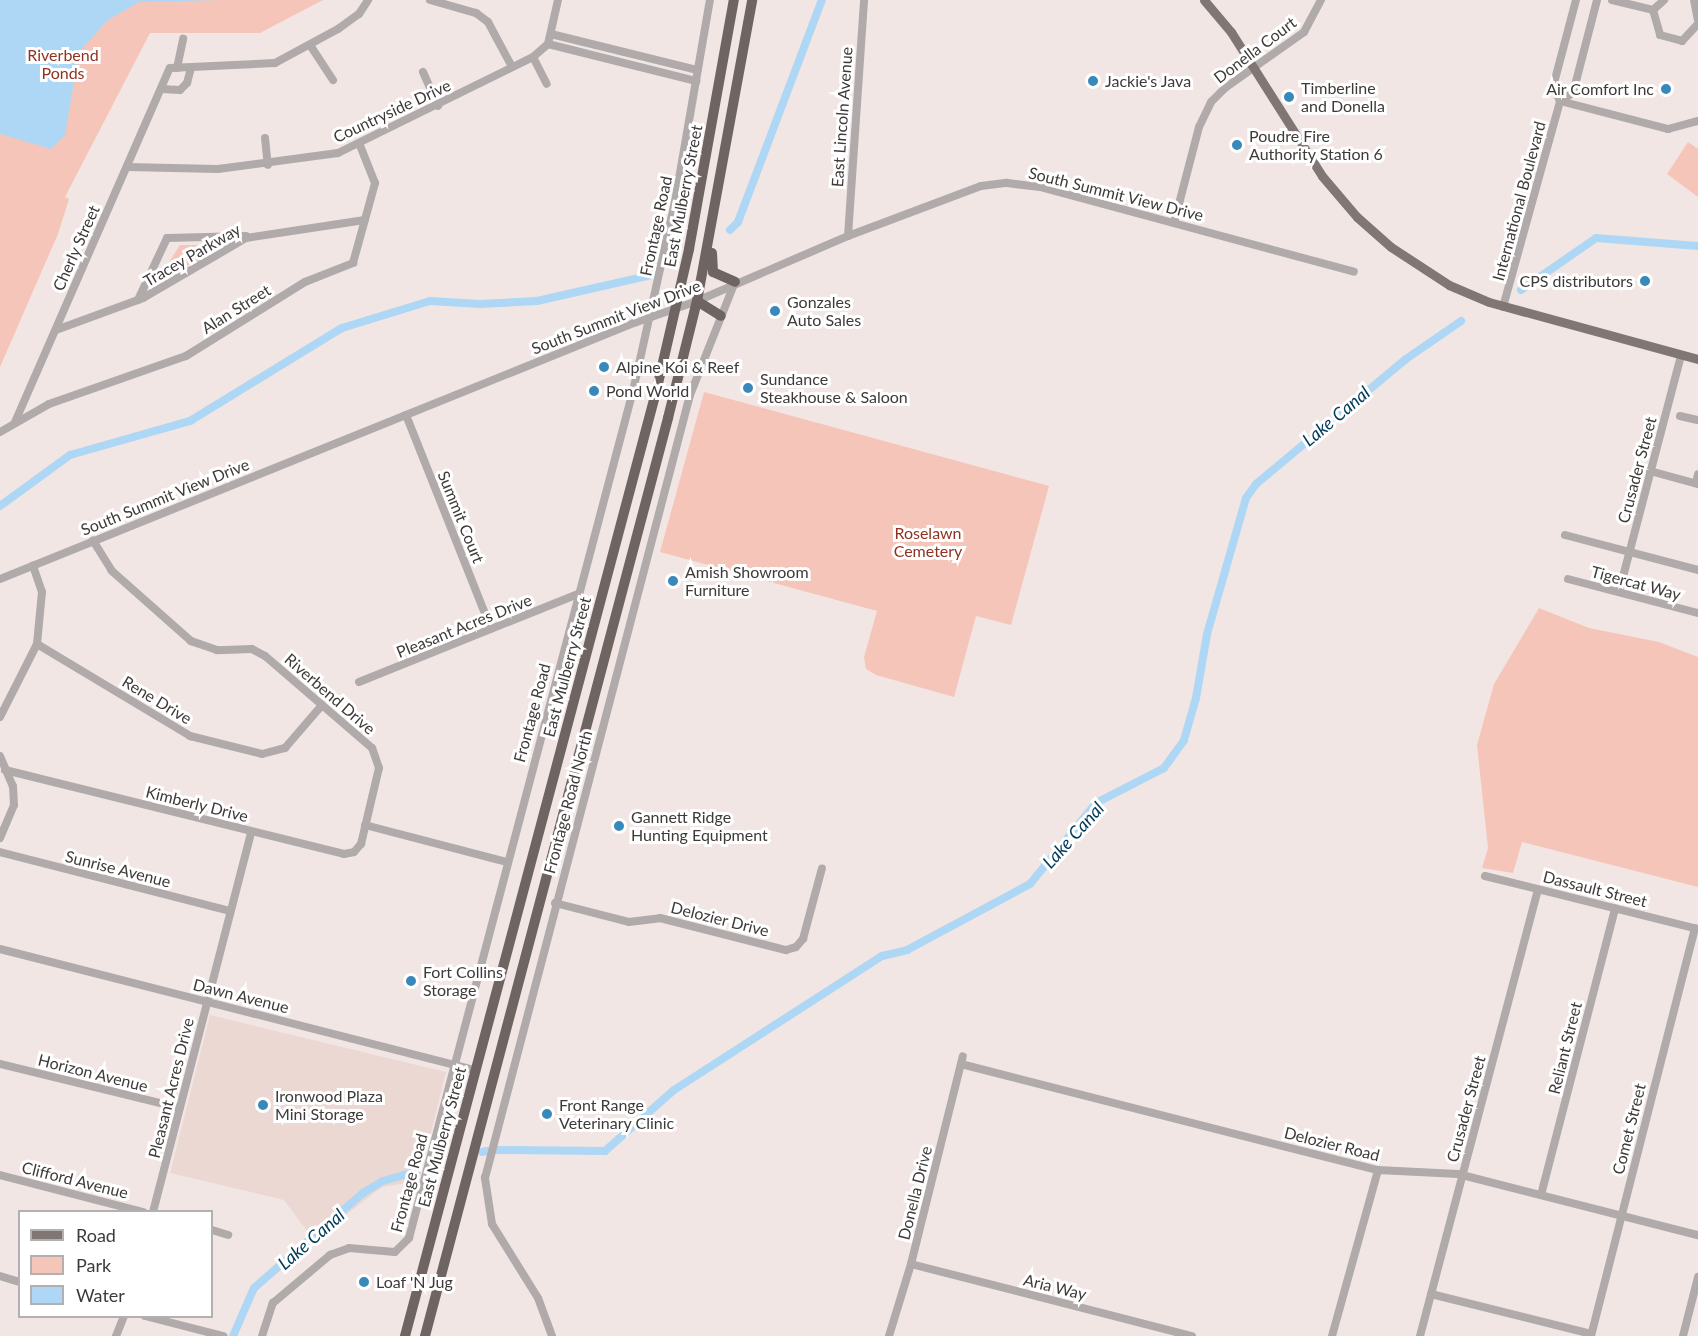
<!DOCTYPE html>
<style>
body{margin:0}
#map{position:relative;width:1698px;height:1336px;overflow:hidden;background:#f2e6e4;font-family:Lato,sans-serif}
div>[style]{position:absolute}
[style*='--x']{left:calc(var(--x)*1px);top:calc(var(--y)*1px);width:calc(var(--w)*1px);rotate:calc(var(--a)*1deg)}
.built>*{inset:0;background:#ecd8d3}
.green>*{inset:0;background:#f6c5b9}
.water>*{inset:0;background:#add7f4}
.canal>*{height:8px;margin:-4px;padding:0 4px;transform-origin:4px;border-radius:4px;background:#add7f4}
.minor>*{height:8px;margin:-4px;padding:0 4px;transform-origin:4px;border-radius:4px;background:#b0abaa}
.major>*{height:9px;margin:-4.5px;padding:0 4.5px;transform-origin:4.5px;border-radius:4.5px;background:#807775}
.highway>*{height:10px;margin:-5px;padding:0 5px;transform-origin:5px;border-radius:5px;background:#6e6462}
.dots>*{width:16px;height:16px;translate:-50% -50%;box-sizing:border-box;border:3px solid #fff;border-radius:50%}
span{translate:-50% -50%;white-space:nowrap;text-align:center;line-height:1.15;-webkit-text-stroke:6px #fff;paint-order:stroke}
.street-label{font-size:16px;color:#3e3a39}
.park-label{font-size:16px;color:#903221}
.poi-label{font-size:16px;color:#3e3a39}
.left{translate:0 -50%;text-align:left}
.right{translate:-100% -50%;text-align:right}
.water-label{font-size:18px;color:#003b5a;font-style:italic}
.legend{position:absolute;left:18px;top:1210px;width:195px;height:108px;box-sizing:border-box;background:#fff;border:2px solid #b2b0b0;margin:0;padding:8px 10px;list-style:none;font-size:18px;color:#3e3a39}
.legend li{display:flex;align-items:center;gap:12px;height:30px}
.legend b{width:30px;border:2px solid #b2b0b0}
</style>
<div id="map">
<div class="built">
<i style="clip-path:polygon(210px 1015px,446px 1072px,419px 1181px,382px 1187px,329px 1228px,315px 1225px,307px 1231px,284px 1200px,170px 1173px)"></i>
</div>
<div class="green">
<i style="clip-path:polygon(0 0,323px 0,260px 33px,150px 33px,65px 197px,69px 199px,58px 234px,0 367px)"></i>
<i style="clip-path:polygon(1688px 142px,1698px 149px,1698px 197px,1667px 174px)"></i>
<i style="clip-path:polygon(180px 245px,200px 245px,202px 259px,175px 271px,169px 262px)"></i>
<i style="clip-path:polygon(704px 392px,1049px 486px,1011px 625px,976px 616px,954px 697px,876px 675px,866px 669px,864px 657px,877px 611px,660px 552px)"></i>
<i style="clip-path:polygon(1539px 608px,1589px 628px,1659px 642px,1698px 657px,1698px 887px,1522px 842px,1513px 873px,1482px 868px,1488px 848px,1477px 745px,1494px 684px)"></i>
</div>
<div class="water">
<i style="clip-path:polygon(0 0,219px 0,139px 2px,108px 20px,79px 52px,65px 135px,51px 149px,0 134px)"></i>
</div>
<div class="canal">
<i style="--x:730;--y:230;--w:11;--a:-45"></i>
<i style="--x:738;--y:222;--w:237;--a:-69.3"></i>
<i style="--x:1521;--y:290;--w:91;--a:-34.7"></i>
<i style="--x:1596;--y:238;--w:102;--a:4.5"></i>
<i style="--x:0;--y:506;--w:87;--a:-36.1"></i>
<i style="--x:70;--y:455;--w:125;--a:-15.8"></i>
<i style="--x:190;--y:421;--w:178;--a:-31.5"></i>
<i style="--x:342;--y:328;--w:92;--a:-17.1"></i>
<i style="--x:430;--y:301;--w:50;--a:3.4"></i>
<i style="--x:480;--y:304;--w:57;--a:-3"></i>
<i style="--x:537;--y:301;--w:117;--a:-12.8"></i>
<i style="--x:496;--y:1150;--w:109;--a:0.5"></i>
<i style="--x:605;--y:1151;--w:92;--a:-41.5"></i>
<i style="--x:674;--y:1090;--w:247;--a:-32.8"></i>
<i style="--x:882;--y:956;--w:26;--a:-13"></i>
<i style="--x:907;--y:950;--w:140;--a:-28.2"></i>
<i style="--x:1030;--y:884;--w:104;--a:-50.8"></i>
<i style="--x:1096;--y:803;--w:76;--a:-27.2"></i>
<i style="--x:1164;--y:768;--w:34;--a:-54"></i>
<i style="--x:1184;--y:740;--w:44;--a:-74.1"></i>
<i style="--x:1196;--y:698;--w:65;--a:-80.2"></i>
<i style="--x:1207;--y:634;--w:141;--a:-74"></i>
<i style="--x:1246;--y:498;--w:17;--a:-54"></i>
<i style="--x:1256;--y:484;--w:195;--a:-39.8"></i>
<i style="--x:1406;--y:359;--w:67;--a:-34.6"></i>
<i style="--x:482;--y:1152;--w:5;--a:-11"></i>
<i style="--x:233;--y:1336;--w:52;--a:-66.4"></i>
<i style="--x:254;--y:1288;--w:145;--a:-41.1"></i>
<i style="--x:363;--y:1193;--w:23;--a:-31"></i>
<i style="--x:383;--y:1181;--w:35;--a:-16"></i>
</div>
<div class="minor">
<i style="--x:430;--y:0;--w:48;--a:15.8"></i>
<i style="--x:476;--y:13;--w:15;--a:37"></i>
<i style="--x:488;--y:22;--w:51;--a:61.9"></i>
<i style="--x:1612;--y:0;--w:42;--a:13.7"></i>
<i style="--x:1694;--y:0;--w:20;--a:79"></i>
<i style="--x:1653;--y:10;--w:26;--a:74"></i>
<i style="--x:1660;--y:35;--w:23;--a:15"></i>
<i style="--x:1682;--y:41;--w:23;--a:-47"></i>
<i style="--x:1653;--y:10;--w:15;--a:-42"></i>
<i style="--x:551;--y:34;--w:151;--a:13.8"></i>
<i style="--x:548;--y:44;--w:153;--a:14"></i>
<i style="--x:310;--y:45;--w:42;--a:56.7"></i>
<i style="--x:533;--y:57;--w:30;--a:63"></i>
<i style="--x:177;--y:68;--w:30;--a:-78"></i>
<i style="--x:423;--y:72;--w:37;--a:66"></i>
<i style="--x:161;--y:89;--w:19;--a:3"></i>
<i style="--x:180;--y:90;--w:10;--a:-45"></i>
<i style="--x:187;--y:83;--w:16;--a:-75"></i>
<i style="--x:1560;--y:101;--w:112;--a:14.5"></i>
<i style="--x:1668;--y:129;--w:31;--a:-15"></i>
<i style="--x:1560;--y:101;--w:16;--a:-117"></i>
<i style="--x:1553;--y:87;--w:90;--a:-75.2"></i>
<i style="--x:265;--y:138;--w:27;--a:84"></i>
<i style="--x:127;--y:167;--w:91;--a:1.3"></i>
<i style="--x:218;--y:169;--w:121;--a:-7.6"></i>
<i style="--x:338;--y:153;--w:217;--a:-26.2"></i>
<i style="--x:533;--y:57;--w:20;--a:-41"></i>
<i style="--x:548;--y:44;--w:45;--a:-77.2"></i>
<i style="--x:1174;--y:223;--w:99;--a:-75.4"></i>
<i style="--x:1199;--y:127;--w:28;--a:-64"></i>
<i style="--x:1211;--y:102;--w:20;--a:-45"></i>
<i style="--x:1225;--y:88;--w:97;--a:-35.3"></i>
<i style="--x:1304;--y:32;--w:36;--a:-62"></i>
<i style="--x:848;--y:236;--w:237;--a:-86.1"></i>
<i style="--x:138;--y:300;--w:68;--a:-64.9"></i>
<i style="--x:167;--y:238;--w:79;--a:-1.5"></i>
<i style="--x:1503;--y:307;--w:214;--a:-74.5"></i>
<i style="--x:1560;--y:101;--w:15;--a:-32"></i>
<i style="--x:1573;--y:93;--w:96;--a:-75.5"></i>
<i style="--x:56;--y:330;--w:93;--a:-20.2"></i>
<i style="--x:143;--y:298;--w:119;--a:-30.2"></i>
<i style="--x:246;--y:238;--w:120;--a:-8.6"></i>
<i style="--x:406;--y:415;--w:230;--a:68.3"></i>
<i style="--x:1680;--y:416;--w:18;--a:13"></i>
<i style="--x:15;--y:422;--w:386;--a:-66.4"></i>
<i style="--x:170;--y:68;--w:105;--a:-2.7"></i>
<i style="--x:275;--y:63;--w:72;--a:-28.4"></i>
<i style="--x:338;--y:29;--w:26;--a:-36"></i>
<i style="--x:359;--y:14;--w:17;--a:-57"></i>
<i style="--x:0;--y:432;--w:56;--a:-29.7"></i>
<i style="--x:49;--y:404;--w:145;--a:-19.3"></i>
<i style="--x:186;--y:356;--w:140;--a:-31.9"></i>
<i style="--x:305;--y:282;--w:52;--a:-21.6"></i>
<i style="--x:353;--y:263;--w:83;--a:-74.6"></i>
<i style="--x:375;--y:183;--w:43;--a:-111.8"></i>
<i style="--x:1650;--y:471;--w:50;--a:15.2"></i>
<i style="--x:1696;--y:483;--w:9;--a:-77"></i>
<i style="--x:1565;--y:535;--w:138;--a:14.7"></i>
<i style="--x:0;--y:579;--w:684;--a:-21.99"></i>
<i style="--x:634;--y:323;--w:67;--a:-19.2"></i>
<i style="--x:697;--y:301;--w:164;--a:-23.3"></i>
<i style="--x:848;--y:236;--w:142;--a:-20.6"></i>
<i style="--x:981;--y:186;--w:26;--a:-7"></i>
<i style="--x:1007;--y:183;--w:33;--a:7"></i>
<i style="--x:1040;--y:187;--w:325;--a:15.1"></i>
<i style="--x:1568;--y:579;--w:134;--a:14.7"></i>
<i style="--x:1619;--y:592;--w:245;--a:-75.3"></i>
<i style="--x:37;--y:644;--w:179;--a:31"></i>
<i style="--x:190;--y:736;--w:74;--a:14"></i>
<i style="--x:262;--y:754;--w:24;--a:-15"></i>
<i style="--x:285;--y:748;--w:57;--a:-49.3"></i>
<i style="--x:359;--y:682;--w:236;--a:-21.9"></i>
<i style="--x:0;--y:717;--w:82;--a:-63.1"></i>
<i style="--x:37;--y:644;--w:52;--a:-84.5"></i>
<i style="--x:42;--y:592;--w:28;--a:-109"></i>
<i style="--x:0;--y:756;--w:33;--a:67"></i>
<i style="--x:13;--y:786;--w:19;--a:87"></i>
<i style="--x:14;--y:805;--w:36;--a:113"></i>
<i style="--x:5;--y:770;--w:349;--a:13.9"></i>
<i style="--x:344;--y:854;--w:10;--a:-11"></i>
<i style="--x:354;--y:852;--w:11;--a:-49"></i>
<i style="--x:361;--y:844;--w:78;--a:-76.7"></i>
<i style="--x:379;--y:768;--w:21;--a:-109"></i>
<i style="--x:372;--y:748;--w:141;--a:-139.3"></i>
<i style="--x:265;--y:656;--w:15;--a:-152"></i>
<i style="--x:252;--y:649;--w:35;--a:178"></i>
<i style="--x:217;--y:650;--w:28;--a:-161"></i>
<i style="--x:191;--y:641;--w:106;--a:-138.5"></i>
<i style="--x:112;--y:571;--w:36;--a:-122"></i>
<i style="--x:365;--y:825;--w:147;--a:14.6"></i>
<i style="--x:0;--y:852;--w:237;--a:14.4"></i>
<i style="--x:1485;--y:876;--w:219;--a:14"></i>
<i style="--x:555;--y:903;--w:76;--a:14.4"></i>
<i style="--x:629;--y:922;--w:31;--a:-7"></i>
<i style="--x:660;--y:918;--w:130;--a:14.3"></i>
<i style="--x:786;--y:950;--w:10;--a:-17"></i>
<i style="--x:796;--y:947;--w:11;--a:-49"></i>
<i style="--x:803;--y:939;--w:73;--a:-75"></i>
<i style="--x:0;--y:949;--w:490;--a:14.3"></i>
<i style="--x:0;--y:1064;--w:185;--a:13.7"></i>
<i style="--x:961;--y:1064;--w:430;--a:14.3"></i>
<i style="--x:1378;--y:1170;--w:80;--a:2.9"></i>
<i style="--x:1458;--y:1174;--w:248;--a:14.3"></i>
<i style="--x:0;--y:1175;--w:148;--a:14.5"></i>
<i style="--x:1541;--y:1195;--w:296;--a:-75.5"></i>
<i style="--x:153;--y:1212;--w:392;--a:-75.5"></i>
<i style="--x:212;--y:1230;--w:17;--a:17"></i>
<i style="--x:911;--y:1264;--w:290;--a:14.4"></i>
<i style="--x:0;--y:1276;--w:21;--a:17"></i>
<i style="--x:1431;--y:1294;--w:165;--a:14"></i>
<i style="--x:145;--y:1316;--w:81;--a:14.4"></i>
<i style="--x:116;--y:1336;--w:22;--a:-68"></i>
<i style="--x:262;--y:1336;--w:35;--a:-72"></i>
<i style="--x:273;--y:1303;--w:75;--a:-40.1"></i>
<i style="--x:330;--y:1255;--w:20;--a:-20"></i>
<i style="--x:349;--y:1248;--w:46;--a:5"></i>
<i style="--x:395;--y:1252;--w:20;--a:-45"></i>
<i style="--x:409;--y:1238;--w:876;--a:-75.19"></i>
<i style="--x:633;--y:391;--w:194;--a:-77.5"></i>
<i style="--x:675;--y:202;--w:205;--a:-80.2"></i>
<i style="--x:552;--y:1336;--w:40;--a:-110.2"></i>
<i style="--x:538;--y:1298;--w:87;--a:-121.9"></i>
<i style="--x:492;--y:1224;--w:47;--a:-98.7"></i>
<i style="--x:485;--y:1178;--w:809;--a:-75.33"></i>
<i style="--x:690;--y:395;--w:122;--a:-68.3"></i>
<i style="--x:889;--y:1336;--w:75;--a:-73"></i>
<i style="--x:911;--y:1264;--w:214;--a:-76"></i>
<i style="--x:1332;--y:1336;--w:172;--a:-74.5"></i>
<i style="--x:1420;--y:1336;--w:462;--a:-75.2"></i>
<i style="--x:1591;--y:1336;--w:421;--a:-75.7"></i>
<i style="--x:1683;--y:1336;--w:61;--a:-75.7"></i>
</div>
<div class="major">
<i style="--x:1204;--y:0;--w:42;--a:49.8"></i>
<i style="--x:1231;--y:32;--w:170;--a:57.7"></i>
<i style="--x:1322;--y:176;--w:54;--a:49.5"></i>
<i style="--x:1357;--y:217;--w:45;--a:41.4"></i>
<i style="--x:1391;--y:247;--w:69;--a:33.2"></i>
<i style="--x:1449;--y:285;--w:43;--a:23"></i>
<i style="--x:1489;--y:302;--w:217;--a:15.3"></i>
</div>
<div class="highway">
<i style="--x:712;--y:253;--w:19;--a:87"></i>
<i style="--x:713;--y:272;--w:24;--a:24"></i>
<i style="--x:697;--y:301;--w:28;--a:32"></i>
<i style="--x:405;--y:1336;--w:981;--a:-75.11"></i>
<i style="--x:657;--y:388;--w:143;--a:-77"></i>
<i style="--x:689;--y:249;--w:253;--a:-79.8"></i>
<i style="--x:425;--y:1336;--w:950;--a:-75.17"></i>
<i style="--x:668;--y:418;--w:121;--a:-76.1"></i>
<i style="--x:697;--y:301;--w:306;--a:-79.6"></i>
</div>
<div class="dots">
<i style="left:1093px;top:81px;background:#3888ba"></i>
<i style="left:1666px;top:89px;background:#3888ba"></i>
<i style="left:1289px;top:97px;background:#3888ba"></i>
<i style="left:1237px;top:145px;background:#3888ba"></i>
<i style="left:1645px;top:281px;background:#3888ba"></i>
<i style="left:775px;top:311px;background:#3888ba"></i>
<i style="left:604px;top:367px;background:#3888ba"></i>
<i style="left:748px;top:388px;background:#3888ba"></i>
<i style="left:594px;top:391px;background:#3888ba"></i>
<i style="left:673px;top:581px;background:#3888ba"></i>
<i style="left:619px;top:826px;background:#3888ba"></i>
<i style="left:411px;top:981px;background:#3888ba"></i>
<i style="left:263px;top:1105px;background:#3888ba"></i>
<i style="left:547px;top:1114px;background:#3888ba"></i>
<i style="left:364px;top:1282px;background:#3888ba"></i>
</div>
<div class="street-label">
<span style="left:1255px;top:50px;rotate:-37deg">Donella Court</span>
<span style="left:392px;top:111px;rotate:-25deg">Countryside Drive</span>
<span style="left:842px;top:117px;rotate:-86deg">East Lincoln Avenue</span>
<span style="left:1116px;top:194px;rotate:14deg">South Summit View Drive</span>
<span style="left:683px;top:196px;rotate:-79deg">East Mulberry Street</span>
<span style="left:1519px;top:201px;rotate:-75deg">International Boulevard</span>
<span style="left:656px;top:226px;rotate:-78deg">Frontage Road</span>
<span style="left:76px;top:248px;rotate:-66deg">Cherly Street</span>
<span style="left:192px;top:255px;rotate:-30deg">Tracey Parkway</span>
<span style="left:236px;top:309px;rotate:-32deg">Alan Street</span>
<span style="left:616px;top:317px;rotate:-21deg">South Summit View Drive</span>
<span style="left:1637px;top:470px;rotate:-75deg">Crusader Street</span>
<span style="left:165px;top:497px;rotate:-22deg">South Summit View Drive</span>
<span style="left:461px;top:517px;rotate:68deg">Summit Court</span>
<span style="left:1636px;top:583px;rotate:15deg">Tigercat Way</span>
<span style="left:464px;top:626px;rotate:-22deg">Pleasant Acres Drive</span>
<span style="left:567px;top:667px;rotate:-75deg">East Mulberry Street</span>
<span style="left:330px;top:694px;rotate:41deg">Riverbend Drive</span>
<span style="left:157px;top:700px;rotate:31deg">Rene Drive</span>
<span style="left:532px;top:713px;rotate:-75deg">Frontage Road</span>
<span style="left:568px;top:802px;rotate:-75deg">Frontage Road North</span>
<span style="left:197px;top:804px;rotate:14deg">Kimberly Drive</span>
<span style="left:118px;top:869px;rotate:14deg">Sunrise Avenue</span>
<span style="left:1595px;top:889px;rotate:14deg">Dassault Street</span>
<span style="left:720px;top:919px;rotate:14deg">Delozier Drive</span>
<span style="left:241px;top:996px;rotate:14deg">Dawn Avenue</span>
<span style="left:1565px;top:1048px;rotate:-76deg">Reliant Street</span>
<span style="left:93px;top:1073px;rotate:14deg">Horizon Avenue</span>
<span style="left:171px;top:1088px;rotate:-76deg">Pleasant Acres Drive</span>
<span style="left:1466px;top:1109px;rotate:-75deg">Crusader Street</span>
<span style="left:1629px;top:1129px;rotate:-76deg">Comet Street</span>
<span style="left:442px;top:1137px;rotate:-75deg">East Mulberry Street</span>
<span style="left:1332px;top:1144px;rotate:14deg">Delozier Road</span>
<span style="left:75px;top:1180px;rotate:14deg">Clifford Avenue</span>
<span style="left:409px;top:1183px;rotate:-75deg">Frontage Road</span>
<span style="left:915px;top:1193px;rotate:-76deg">Donella Drive</span>
<span style="left:1055px;top:1287px;rotate:14deg">Aria Way</span>
</div>
<div class="park-label">
<span style="left:63px;top:64px">Riverbend<br>Ponds</span>
<span style="left:928px;top:542px">Roselawn<br>Cemetery</span>
</div>
<div class="poi-label">
<span class="left" style="left:1105px;top:81px">Jackie's Java</span>
<span class="left" style="left:1301px;top:97px">Timberline<br>and Donella</span>
<span class="right" style="left:1654px;top:89px">Air Comfort Inc</span>
<span class="left" style="left:1249px;top:145px">Poudre Fire<br>Authority Station 6</span>
<span class="right" style="left:1633px;top:281px">CPS distributors</span>
<span class="left" style="left:787px;top:311px">Gonzales<br>Auto Sales</span>
<span class="left" style="left:616px;top:367px">Alpine Koi &amp; Reef</span>
<span class="left" style="left:760px;top:388px">Sundance<br>Steakhouse &amp; Saloon</span>
<span class="left" style="left:606px;top:391px">Pond World</span>
<span class="left" style="left:685px;top:581px">Amish Showroom<br>Furniture</span>
<span class="left" style="left:631px;top:826px">Gannett Ridge<br>Hunting Equipment</span>
<span class="left" style="left:423px;top:981px">Fort Collins<br>Storage</span>
<span class="left" style="left:275px;top:1105px">Ironwood Plaza<br>Mini Storage</span>
<span class="left" style="left:559px;top:1114px">Front Range<br>Veterinary Clinic</span>
<span class="left" style="left:376px;top:1282px">Loaf 'N Jug</span>
</div>
<div class="water-label">
<span style="left:1336px;top:416px;rotate:-40deg">Lake Canal</span>
<span style="left:1073px;top:835px;rotate:-48deg">Lake Canal</span>
<span style="left:311px;top:1239px;rotate:-41deg">Lake Canal</span>
</div>
<ul class="legend">
<li><b style="height:8px;background:#807775"></b>Road</li>
<li><b style="height:16px;background:#f6c5b9"></b>Park</li>
<li><b style="height:16px;background:#add7f4"></b>Water</li>
</ul>
</div>
